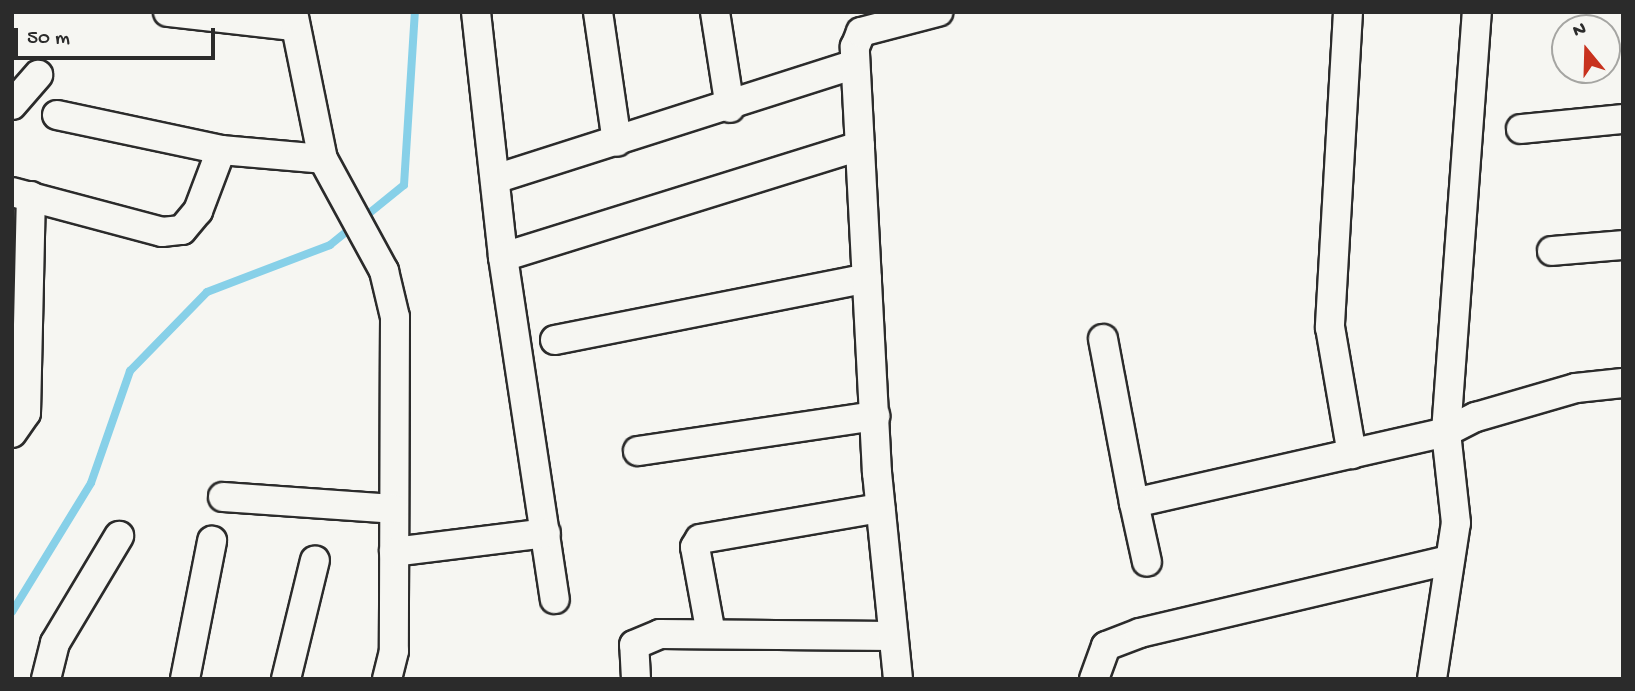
<!DOCTYPE html>
<style>
body{margin:0}
#map{position:relative;width:1635px;height:691px;overflow:hidden;background:#f6f6f2;font-family:"Gochi Hand",sans-serif}
div>[style]{position:absolute}
[style*='--x']{left:calc(var(--x)*1px);top:calc(var(--y)*1px);width:calc(var(--w)*1px);rotate:calc(var(--a)*1deg)}
.stream>*{height:8px;margin:-4px;padding:0 4px;transform-origin:4px;border-radius:4px;background:#87d0e8}
.roads{filter:drop-shadow(2px 0 #2b2b2b) drop-shadow(-2px 0 #2b2b2b) drop-shadow(0 2px #2b2b2b) drop-shadow(0 -2px #2b2b2b)}
.minor>*{height:28px;margin:-14px;padding:0 14px;transform-origin:14px;border-radius:14px;background:#f6f6f2}
span{translate:-50% -50%;white-space:nowrap;text-align:center;line-height:1.15;-webkit-text-stroke:5px #f6f6f2;paint-order:stroke}
.frame{position:absolute;inset:0;border:14px solid #2b2b2b;pointer-events:none}
.north{position:absolute;left:1551px;top:14px;width:70px;height:70px;box-sizing:border-box;background:#f6f6f2;border:2px solid #a5a5a2;border-radius:50%;rotate:341deg;font-size:19px;font-weight:700;line-height:28px;text-align:center;color:#2b2b2b}
.north::after{content:'';display:block;margin:auto;width:24px;height:32px;background:#c8321e;clip-path:polygon(50% 0,100% 100%,50% 72%,0 100%)}
.scale{position:absolute;left:14px;top:28px;width:201px;height:32px;box-sizing:border-box;border:4px solid #2b2b2b;border-top:0;padding-left:9px;font-size:21px;line-height:24px;white-space:nowrap;color:#2b2b2b;-webkit-text-stroke:5px #f6f6f2;paint-order:stroke}
</style>
<div id="map">
<div class="stream">
<i style="--x:12;--y:612;--w:151;--a:-58.5"></i>
<i style="--x:91;--y:483;--w:119;--a:-70.8"></i>
<i style="--x:130;--y:371;--w:110;--a:-45.7"></i>
<i style="--x:207;--y:292;--w:132;--a:-20.9"></i>
<i style="--x:330;--y:245;--w:95;--a:-39"></i>
<i style="--x:404;--y:185;--w:173;--a:-86.4"></i>
</div>
<div class="roads">
<div class="minor">
<i style="--x:168;--y:12;--w:125;--a:6.4"></i>
<i style="--x:293;--y:12;--w:150;--a:78.5"></i>
<i style="--x:323;--y:159;--w:128;--a:61.4"></i>
<i style="--x:384;--y:271;--w:47;--a:76.6"></i>
<i style="--x:395;--y:317;--w:334;--a:90.2"></i>
<i style="--x:394;--y:651;--w:29;--a:104"></i>
<i style="--x:476;--y:12;--w:246;--a:83.7"></i>
<i style="--x:503;--y:257;--w:346;--a:81.4"></i>
<i style="--x:598;--y:12;--w:131;--a:81.7"></i>
<i style="--x:715;--y:12;--w:97;--a:81.1"></i>
<i style="--x:1348;--y:12;--w:316;--a:93.3"></i>
<i style="--x:1330;--y:327;--w:129;--a:80.2"></i>
<i style="--x:12;--y:105;--w:40;--a:-49"></i>
<i style="--x:57;--y:115;--w:168;--a:12"></i>
<i style="--x:221;--y:150;--w:102;--a:5"></i>
<i style="--x:1521;--y:129;--w:102;--a:-5.6"></i>
<i style="--x:495;--y:179;--w:378;--a:-17.7"></i>
<i style="--x:12;--y:192;--w:155;--a:14.9"></i>
<i style="--x:162;--y:232;--w:20;--a:-6"></i>
<i style="--x:182;--y:230;--w:25;--a:-50"></i>
<i style="--x:198;--y:211;--w:65;--a:-69.3"></i>
<i style="--x:1552;--y:251;--w:71;--a:-4.8"></i>
<i style="--x:503;--y:257;--w:374;--a:-17.3"></i>
<i style="--x:1103;--y:339;--w:167;--a:79.3"></i>
<i style="--x:1134;--y:503;--w:320;--a:-12.8"></i>
<i style="--x:1446;--y:432;--w:34;--a:-27"></i>
<i style="--x:1476;--y:417;--w:104;--a:-16.2"></i>
<i style="--x:1576;--y:388;--w:47;--a:-6.1"></i>
<i style="--x:555;--y:340;--w:318;--a:-11.2"></i>
<i style="--x:12;--y:433;--w:24;--a:-55"></i>
<i style="--x:26;--y:413;--w:217;--a:-88.7"></i>
<i style="--x:638;--y:451;--w:240;--a:-8.4"></i>
<i style="--x:223;--y:497;--w:171;--a:4"></i>
<i style="--x:1134;--y:503;--w:60;--a:77.6"></i>
<i style="--x:394;--y:552;--w:153;--a:-7.1"></i>
<i style="--x:711;--y:634;--w:88;--a:-100.4"></i>
<i style="--x:695;--y:547;--w:9;--a:-58"></i>
<i style="--x:700;--y:539;--w:183;--a:-9.8"></i>
<i style="--x:46;--y:679;--w:37;--a:-76"></i>
<i style="--x:55;--y:643;--w:125;--a:-59.1"></i>
<i style="--x:185;--y:679;--w:141;--a:-78.9"></i>
<i style="--x:286;--y:679;--w:122;--a:-76.3"></i>
<i style="--x:636;--y:679;--w:34;--a:-93"></i>
<i style="--x:634;--y:645;--w:28;--a:-23"></i>
<i style="--x:660;--y:634;--w:233;--a:0.5"></i>
<i style="--x:898;--y:679;--w:207;--a:-95.8"></i>
<i style="--x:877;--y:473;--w:427;--a:-93"></i>
<i style="--x:855;--y:47;--w:16;--a:-68"></i>
<i style="--x:861;--y:32;--w:80;--a:-14.6"></i>
<i style="--x:1094;--y:679;--w:35;--a:-70"></i>
<i style="--x:1106;--y:646;--w:36;--a:-21"></i>
<i style="--x:1140;--y:633;--w:318;--a:-13.3"></i>
<i style="--x:1432;--y:679;--w:158;--a:-81.3"></i>
<i style="--x:1456;--y:523;--w:92;--a:-96.3"></i>
<i style="--x:1446;--y:432;--w:421;--a:-85.8"></i>
</div>
</div>
<div class="frame"></div>
<div class="north">N</div>
<div class="scale">50 m</div>
</div>
